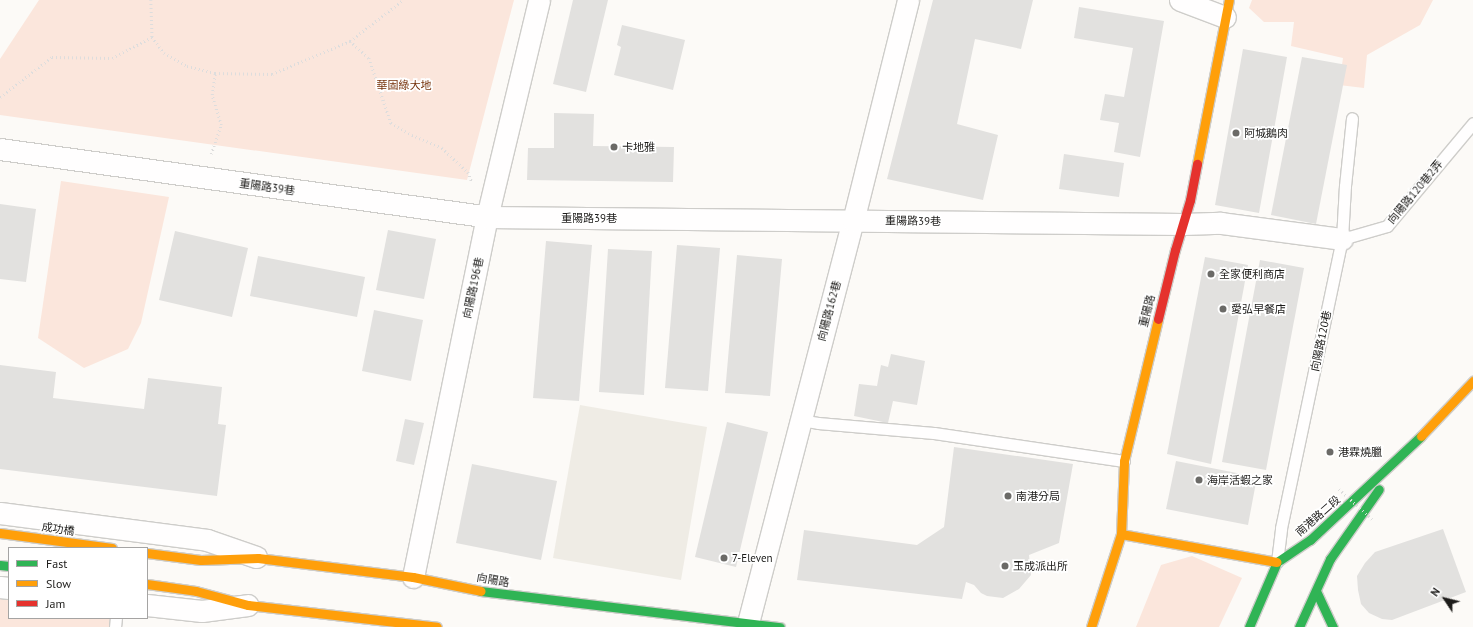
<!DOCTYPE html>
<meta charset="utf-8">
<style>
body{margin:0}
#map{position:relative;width:1473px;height:627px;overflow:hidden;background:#fcfaf7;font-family:"PT Sans","Noto Sans TC",sans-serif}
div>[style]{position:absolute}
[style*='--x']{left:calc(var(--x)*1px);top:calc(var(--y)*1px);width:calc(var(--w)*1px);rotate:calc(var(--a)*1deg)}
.built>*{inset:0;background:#efece5}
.green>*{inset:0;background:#fbe6dc}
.building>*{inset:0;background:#e2e1df}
.path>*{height:2.5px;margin-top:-1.25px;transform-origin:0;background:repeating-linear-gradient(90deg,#ddd 0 1px,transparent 0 4px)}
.roads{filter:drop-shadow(1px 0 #cecdca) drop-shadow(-1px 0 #cecdca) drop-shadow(0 1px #cecdca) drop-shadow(0 -1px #cecdca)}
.lane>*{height:11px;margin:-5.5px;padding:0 5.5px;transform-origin:5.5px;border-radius:5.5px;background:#fffefe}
.street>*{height:21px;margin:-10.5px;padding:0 10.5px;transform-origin:10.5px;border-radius:10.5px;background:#fffefe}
.fast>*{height:9px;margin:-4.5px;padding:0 4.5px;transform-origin:4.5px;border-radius:4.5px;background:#30b455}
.slow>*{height:9px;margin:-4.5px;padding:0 4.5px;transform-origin:4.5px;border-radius:4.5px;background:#ff9f0a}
.jam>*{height:9px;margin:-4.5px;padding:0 4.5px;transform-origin:4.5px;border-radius:4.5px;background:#e5322d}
.path-bridge>*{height:2.5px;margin-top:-1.25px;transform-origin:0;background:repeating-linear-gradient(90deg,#ddd 0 1px,transparent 0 4px)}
.dots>*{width:11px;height:11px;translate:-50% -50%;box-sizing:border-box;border:2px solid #fff;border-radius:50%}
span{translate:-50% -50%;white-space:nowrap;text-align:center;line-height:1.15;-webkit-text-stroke:3.5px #fff;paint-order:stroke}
.park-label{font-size:11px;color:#743009}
.poi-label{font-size:11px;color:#1d1c1a}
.left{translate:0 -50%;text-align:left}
.street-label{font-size:11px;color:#1d1c1a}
.legend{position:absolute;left:8px;top:547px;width:140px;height:72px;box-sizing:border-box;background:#fff;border:1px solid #a5a4a3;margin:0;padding:5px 7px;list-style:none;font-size:12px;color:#1d1c1a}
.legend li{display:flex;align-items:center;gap:8px;height:20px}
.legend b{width:20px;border:1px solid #a5a4a3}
.north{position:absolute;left:1425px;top:579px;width:40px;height:40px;-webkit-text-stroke:3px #fff;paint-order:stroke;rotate:305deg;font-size:11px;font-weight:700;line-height:16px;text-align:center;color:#1d1c1a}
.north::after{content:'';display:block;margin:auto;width:14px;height:18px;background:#1d1c1a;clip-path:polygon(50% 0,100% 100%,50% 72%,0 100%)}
</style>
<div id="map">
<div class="built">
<i style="clip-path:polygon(580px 405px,707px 427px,681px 580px,553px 558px)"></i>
</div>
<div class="green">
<i style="clip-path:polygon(39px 0,514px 0,467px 180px,0 115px,0 59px)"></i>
<i style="clip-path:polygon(1252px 0,1433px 0,1420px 25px,1367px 55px,1364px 88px,1339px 85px,1343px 58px,1291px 46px,1294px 22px,1264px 22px,1249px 8px)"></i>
<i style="clip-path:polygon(61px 181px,169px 197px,141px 323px,128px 349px,84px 368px,38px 338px)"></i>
<i style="clip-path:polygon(1192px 556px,1242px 578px,1219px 627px,1136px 627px,1161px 565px)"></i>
<i style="clip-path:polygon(0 591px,9px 592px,9px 618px,110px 618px,109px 627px,0 627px)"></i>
</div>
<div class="building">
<i style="clip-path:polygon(573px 0,608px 0,586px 92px,553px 84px)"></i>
<i style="clip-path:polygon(933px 0,1033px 0,1021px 49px,975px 39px,957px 124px,998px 135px,983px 200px,887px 179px)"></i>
<i style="clip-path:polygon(1079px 7px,1164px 21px,1140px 157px,1114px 152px,1119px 123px,1100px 120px,1105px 94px,1124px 97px,1133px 48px,1074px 38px)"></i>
<i style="clip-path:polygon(622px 25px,685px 40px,673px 90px,614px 75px,621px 47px,617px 45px)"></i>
<i style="clip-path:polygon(1243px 49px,1287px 57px,1259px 213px,1215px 205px)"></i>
<i style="clip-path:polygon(1302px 57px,1347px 65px,1316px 224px,1271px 215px)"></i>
<i style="clip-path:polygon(554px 113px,594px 114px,593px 146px,674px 147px,673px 182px,527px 180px,528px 148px,554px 148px)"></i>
<i style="clip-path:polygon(1064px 154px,1124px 163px,1119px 197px,1059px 189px)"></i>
<i style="clip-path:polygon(0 204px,36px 209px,26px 282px,0 279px)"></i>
<i style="clip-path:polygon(388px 230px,436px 239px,424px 299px,376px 290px)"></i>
<i style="clip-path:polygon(175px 231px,248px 248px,232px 317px,159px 300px)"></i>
<i style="clip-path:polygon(546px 241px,592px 245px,579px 401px,533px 398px)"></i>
<i style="clip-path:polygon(677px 245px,720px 248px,708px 391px,665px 388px)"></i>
<i style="clip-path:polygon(608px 249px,652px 251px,644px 395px,599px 392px)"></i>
<i style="clip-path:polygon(737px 255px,782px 259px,770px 396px,725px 393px)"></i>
<i style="clip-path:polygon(258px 256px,365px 277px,357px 317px,250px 296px)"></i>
<i style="clip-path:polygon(1205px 257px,1248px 265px,1211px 464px,1167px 454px)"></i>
<i style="clip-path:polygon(1260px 260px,1304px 268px,1266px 470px,1222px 462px)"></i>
<i style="clip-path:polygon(374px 310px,423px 320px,411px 381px,362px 371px)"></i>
<i style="clip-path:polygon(891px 354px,925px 361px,917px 405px,893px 401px,888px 423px,854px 416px,859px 384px,877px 386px,881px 365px,888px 367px)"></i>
<i style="clip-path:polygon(0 365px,56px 372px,53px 398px,144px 409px,148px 378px,222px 387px,218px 424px,226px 425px,217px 496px,0 469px)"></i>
<i style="clip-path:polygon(405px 419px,424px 423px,414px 465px,396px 461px)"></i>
<i style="clip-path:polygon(727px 422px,768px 432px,736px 567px,695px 557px)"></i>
<i style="clip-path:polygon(954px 447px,1073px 464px,1059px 543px,1029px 555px,1031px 575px,1019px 589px,1003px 598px,987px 596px,981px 593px,974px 585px,966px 582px,962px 599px,797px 580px,804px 530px,917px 545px,944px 527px)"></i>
<i style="clip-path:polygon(1176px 461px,1257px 477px,1248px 525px,1166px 509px)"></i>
<i style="clip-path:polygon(472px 464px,557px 481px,541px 560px,456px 543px)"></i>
<i style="clip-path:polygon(1443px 529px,1466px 592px,1392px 620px,1382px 619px,1369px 613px,1361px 604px,1358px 590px,1357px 576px,1365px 563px,1375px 552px)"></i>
</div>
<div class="path">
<i style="--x:151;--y:0;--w:37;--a:88"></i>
<i style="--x:152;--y:37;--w:20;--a:53"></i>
<i style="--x:164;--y:53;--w:26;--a:29"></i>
<i style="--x:187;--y:66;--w:29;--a:14"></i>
<i style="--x:215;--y:73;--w:57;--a:1"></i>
<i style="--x:272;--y:74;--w:85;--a:-22.9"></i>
<i style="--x:350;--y:41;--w:67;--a:-37.7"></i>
<i style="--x:350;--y:41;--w:25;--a:42"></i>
<i style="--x:369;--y:58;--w:69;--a:71.3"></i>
<i style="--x:391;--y:123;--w:24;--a:30"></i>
<i style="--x:412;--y:135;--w:33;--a:23"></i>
<i style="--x:442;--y:148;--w:35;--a:43"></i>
<i style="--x:468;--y:172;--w:11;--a:68"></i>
<i style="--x:0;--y:97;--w:66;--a:-37.6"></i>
<i style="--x:52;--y:57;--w:60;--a:1"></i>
<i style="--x:112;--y:58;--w:45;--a:-27.7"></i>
<i style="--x:211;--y:154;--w:31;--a:-71"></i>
<i style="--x:221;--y:125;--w:31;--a:-107"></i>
<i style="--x:212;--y:95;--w:22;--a:-82"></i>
</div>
<div class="roads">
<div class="lane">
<i style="--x:1342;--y:239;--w:47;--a:-16.1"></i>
<i style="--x:1387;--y:226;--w:134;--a:-50.1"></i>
<i style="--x:800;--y:420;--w:18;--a:9"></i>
<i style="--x:818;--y:423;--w:116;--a:4.9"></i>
<i style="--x:934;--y:433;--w:192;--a:8.4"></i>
<i style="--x:1277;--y:562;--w:34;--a:-83"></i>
<i style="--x:1281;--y:528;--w:295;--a:-78.1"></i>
<i style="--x:1342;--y:239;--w:53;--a:-86.8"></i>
<i style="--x:1345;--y:186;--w:68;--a:-84.1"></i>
<i style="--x:115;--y:627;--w:9;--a:-84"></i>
</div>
<div class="street">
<i style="--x:1180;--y:0;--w:48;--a:20.7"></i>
<i style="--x:0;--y:149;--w:492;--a:7.9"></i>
<i style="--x:487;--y:217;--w:696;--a:0.58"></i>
<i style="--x:1183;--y:224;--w:38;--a:-2"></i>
<i style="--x:1221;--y:223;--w:122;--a:7.5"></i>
<i style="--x:0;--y:513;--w:209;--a:7.4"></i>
<i style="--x:207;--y:540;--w:52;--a:19.1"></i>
<i style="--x:413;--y:577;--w:368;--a:-78.4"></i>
<i style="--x:487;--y:217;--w:223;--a:-76.5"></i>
<i style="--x:0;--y:587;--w:9;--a:6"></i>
<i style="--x:147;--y:605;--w:55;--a:6.2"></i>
<i style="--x:202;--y:611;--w:46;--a:-7.4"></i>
<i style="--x:748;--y:623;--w:415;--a:-75.4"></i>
<i style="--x:853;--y:221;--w:228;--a:-76"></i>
</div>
<div class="fast">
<i style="--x:0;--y:565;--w:9;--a:6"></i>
<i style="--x:481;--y:591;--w:301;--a:6.9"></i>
<i style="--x:1316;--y:591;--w:40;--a:65"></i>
<i style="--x:1249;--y:627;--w:71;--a:-66.7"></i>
<i style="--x:1277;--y:562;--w:40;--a:-34"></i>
<i style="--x:1310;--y:540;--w:152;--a:-43.1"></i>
<i style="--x:1299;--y:627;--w:75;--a:-65.5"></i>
<i style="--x:1330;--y:559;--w:85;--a:-55"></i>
</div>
<div class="slow">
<i style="--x:1197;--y:164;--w:167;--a:-79"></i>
<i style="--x:1421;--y:436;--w:76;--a:-46.6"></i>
<i style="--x:0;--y:533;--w:113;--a:7.6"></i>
<i style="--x:1121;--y:534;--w:158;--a:10.2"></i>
<i style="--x:147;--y:553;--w:54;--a:7.4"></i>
<i style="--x:201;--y:560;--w:57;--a:-2"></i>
<i style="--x:258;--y:558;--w:156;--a:7"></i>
<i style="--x:413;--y:577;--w:69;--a:11.6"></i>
<i style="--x:147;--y:584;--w:49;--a:8.1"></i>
<i style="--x:196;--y:591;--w:54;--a:15.1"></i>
<i style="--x:248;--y:605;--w:190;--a:6.6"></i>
<i style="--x:1091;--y:627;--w:98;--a:-72.1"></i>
<i style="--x:1121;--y:534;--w:73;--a:-87.6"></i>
<i style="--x:1124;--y:461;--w:146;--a:-76.5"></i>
</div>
<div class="jam">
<i style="--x:1158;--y:319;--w:71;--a:-76.2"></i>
<i style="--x:1175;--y:250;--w:52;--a:-73.3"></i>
<i style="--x:1190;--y:200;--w:37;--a:-79"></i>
</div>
</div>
<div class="path-bridge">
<i style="--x:1339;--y:489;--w:45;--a:42.3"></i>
</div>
<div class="dots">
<i style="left:1236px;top:133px;background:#6b6a67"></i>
<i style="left:614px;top:147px;background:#6b6a67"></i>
<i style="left:1211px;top:274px;background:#6b6a67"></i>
<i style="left:1223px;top:309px;background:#6b6a67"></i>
<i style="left:1330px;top:452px;background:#6b6a67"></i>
<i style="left:1199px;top:480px;background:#6b6a67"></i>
<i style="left:1008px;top:496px;background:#6b6a67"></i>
<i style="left:724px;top:558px;background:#6b6a67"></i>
<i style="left:1005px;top:566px;background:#6b6a67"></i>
</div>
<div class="park-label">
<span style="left:404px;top:85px">華固綠大地</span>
</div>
<div class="poi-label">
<span class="left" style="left:1244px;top:133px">阿城鵝肉</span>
<span class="left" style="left:622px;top:147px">卡地雅</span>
<span class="left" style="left:1219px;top:274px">全家便利商店</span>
<span class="left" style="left:1231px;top:309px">愛弘早餐店</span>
<span class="left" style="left:1338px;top:452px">港霖燒臘</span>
<span class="left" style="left:1207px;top:480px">海岸活蝦之家</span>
<span class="left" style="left:1016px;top:496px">南港分局</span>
<span class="left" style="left:732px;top:558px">7-Eleven</span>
<span class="left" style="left:1013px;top:566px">玉成派出所</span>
</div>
<div class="street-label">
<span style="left:267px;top:187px;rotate:8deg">重陽路39巷</span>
<span style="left:1415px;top:192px;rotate:-50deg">向陽路120巷2弄</span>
<span style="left:589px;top:218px">重陽路39巷</span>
<span style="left:913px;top:221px;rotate:1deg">重陽路39巷</span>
<span style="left:473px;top:288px;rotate:-78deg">向陽路196巷</span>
<span style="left:829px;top:311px;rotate:-75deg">向陽路162巷</span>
<span style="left:1147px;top:311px;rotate:-76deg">重陽路</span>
<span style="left:1321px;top:341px;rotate:-78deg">向陽路120巷</span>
<span style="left:1318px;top:516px;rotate:-41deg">南港路二段</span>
<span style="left:58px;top:529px;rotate:8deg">成功橋</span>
<span style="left:493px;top:580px;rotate:10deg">向陽路</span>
</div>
<ul class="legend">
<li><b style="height:5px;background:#30b455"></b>Fast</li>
<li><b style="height:5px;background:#ff9f0a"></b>Slow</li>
<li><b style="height:5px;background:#e5322d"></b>Jam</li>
</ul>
<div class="north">N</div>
</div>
